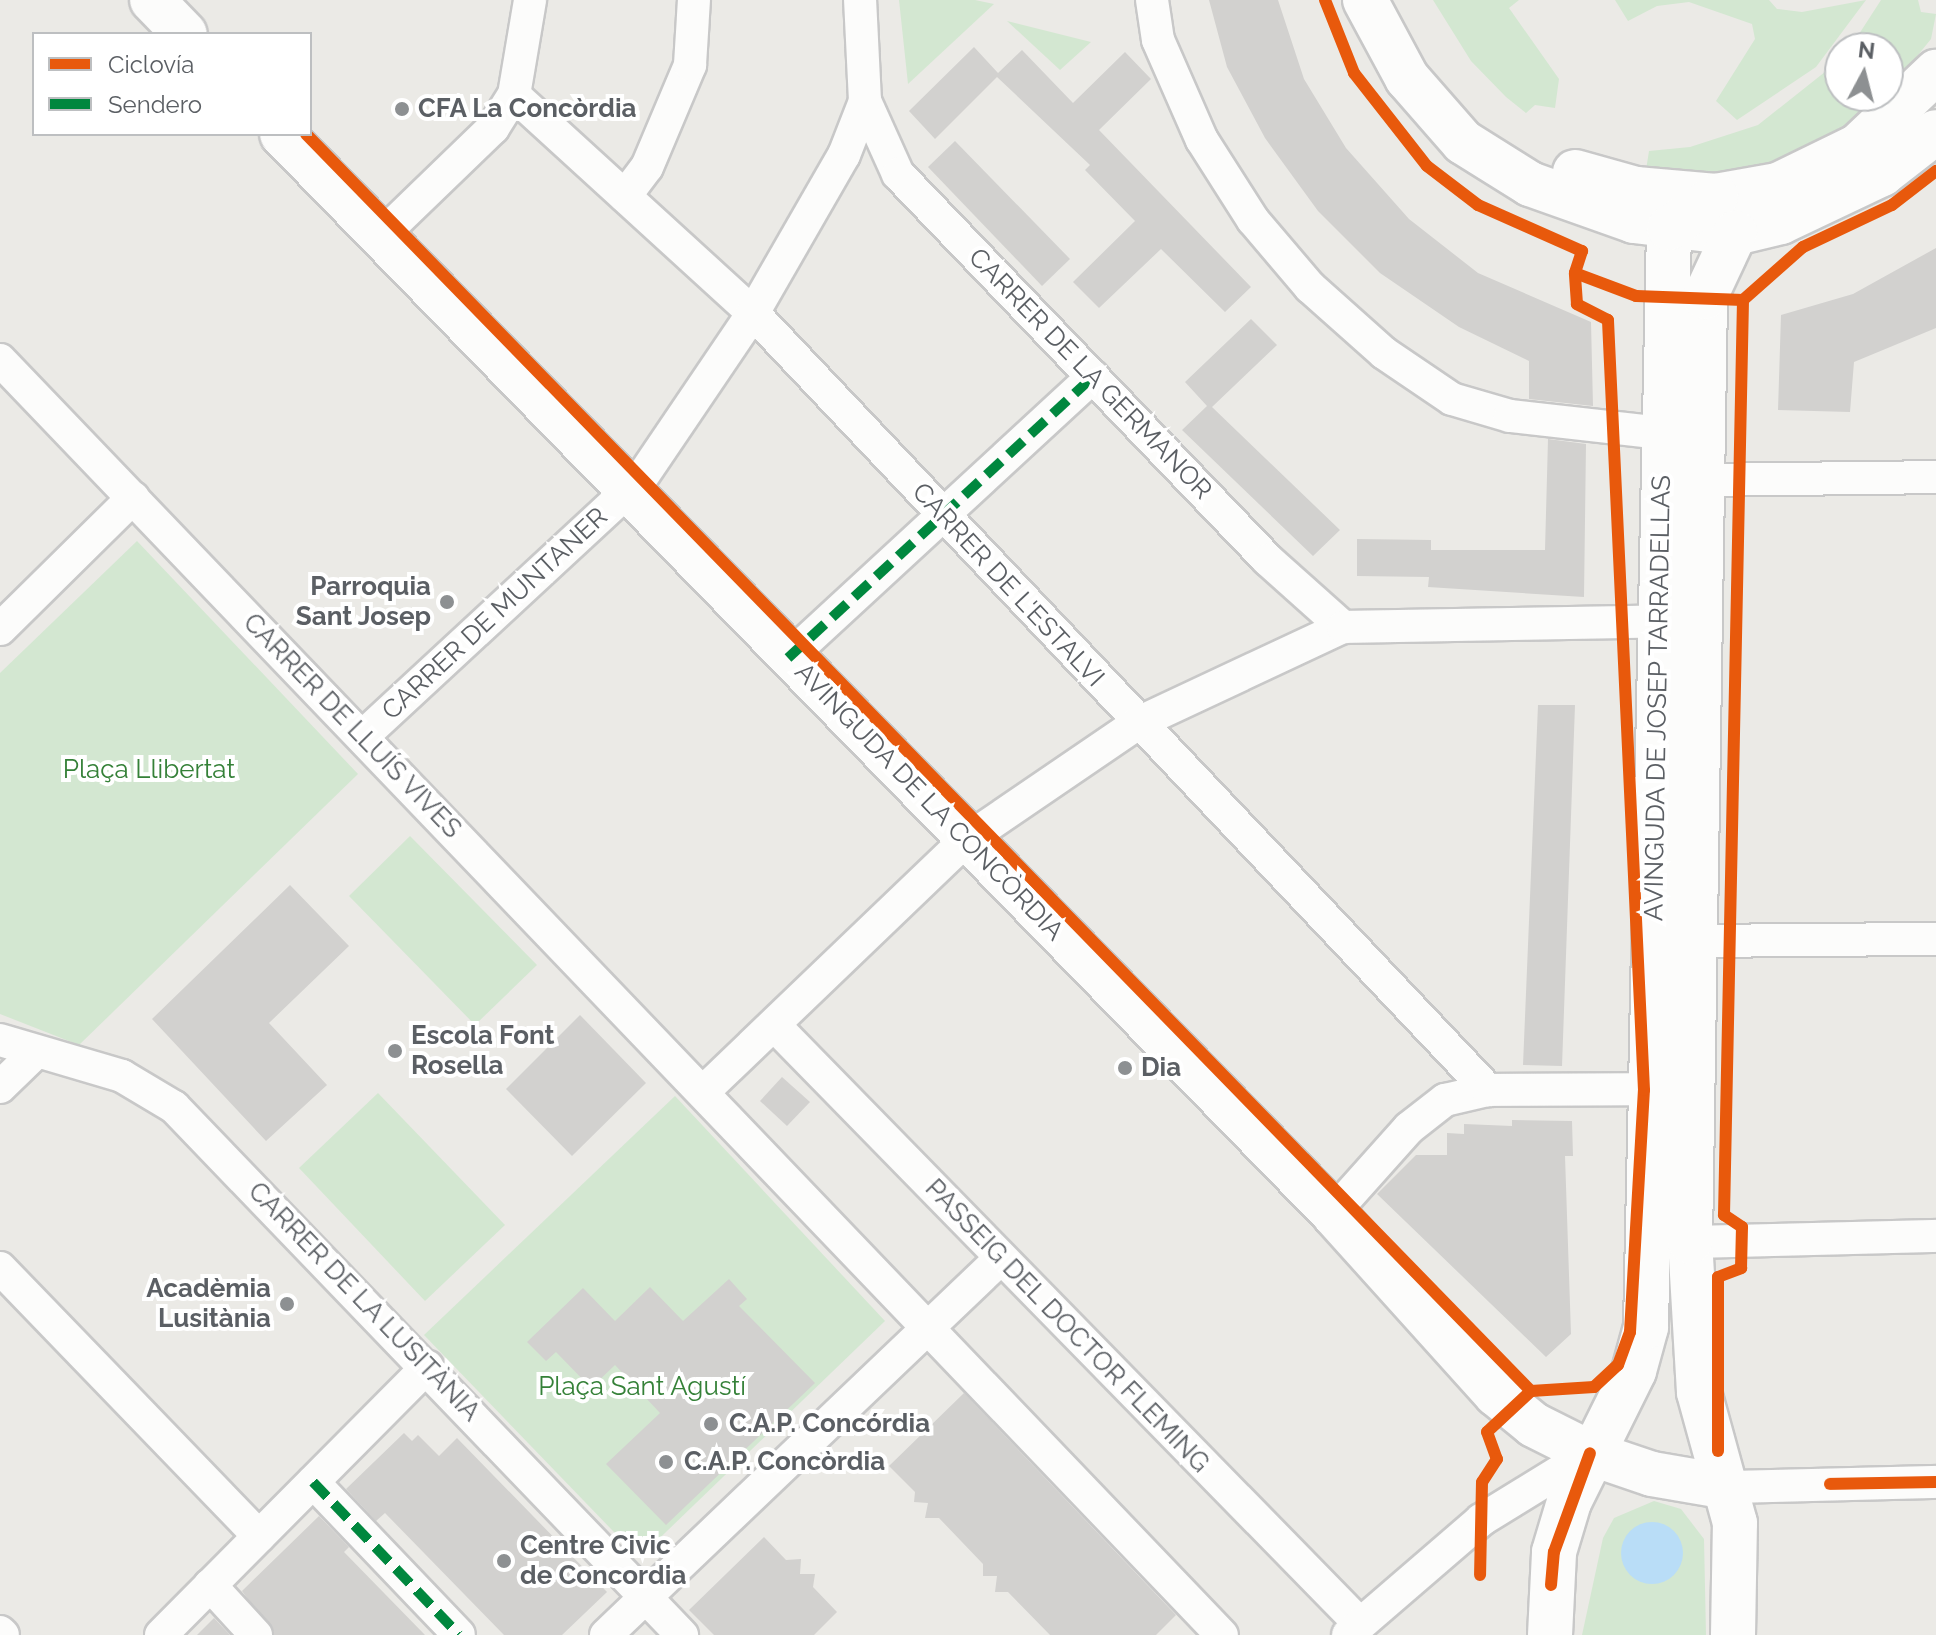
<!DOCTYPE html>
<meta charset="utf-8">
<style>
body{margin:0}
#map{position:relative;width:1936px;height:1635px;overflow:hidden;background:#ebeae6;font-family:Raleway,sans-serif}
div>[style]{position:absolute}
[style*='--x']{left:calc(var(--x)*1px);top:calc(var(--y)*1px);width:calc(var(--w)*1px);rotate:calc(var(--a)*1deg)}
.green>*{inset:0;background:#d3e7d1}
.water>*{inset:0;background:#b9ddf7}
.round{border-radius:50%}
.building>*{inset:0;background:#d2d1cf}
.roads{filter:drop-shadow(2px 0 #c8c8c8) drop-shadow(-2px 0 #c8c8c8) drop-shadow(0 2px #c8c8c8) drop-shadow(0 -2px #c8c8c8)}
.street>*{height:32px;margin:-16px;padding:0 16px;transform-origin:16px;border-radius:16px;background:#fcfcfb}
.secondary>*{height:44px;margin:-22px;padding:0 22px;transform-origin:22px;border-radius:22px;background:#fcfcfb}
.quiet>*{height:10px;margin-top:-5px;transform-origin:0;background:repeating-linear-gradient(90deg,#00873e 0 20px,transparent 0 30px)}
.cycleway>*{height:12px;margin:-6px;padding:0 6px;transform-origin:6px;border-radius:6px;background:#e8590c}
.dots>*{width:22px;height:22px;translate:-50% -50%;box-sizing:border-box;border:4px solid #fff;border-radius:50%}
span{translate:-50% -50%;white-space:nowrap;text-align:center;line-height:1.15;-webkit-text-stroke:8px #fff;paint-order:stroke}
.poi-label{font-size:26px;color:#5b5f64;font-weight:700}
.left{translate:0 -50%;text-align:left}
.right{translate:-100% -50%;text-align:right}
.street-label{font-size:26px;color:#5b5f64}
.park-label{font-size:26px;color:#358138}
.legend{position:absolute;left:32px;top:32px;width:280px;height:104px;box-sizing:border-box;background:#fff;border:2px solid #bdbfc1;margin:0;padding:10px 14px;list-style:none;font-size:24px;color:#5b5f64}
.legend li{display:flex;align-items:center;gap:16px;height:40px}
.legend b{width:40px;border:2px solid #bdbfc1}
.north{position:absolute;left:1824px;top:32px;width:80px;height:80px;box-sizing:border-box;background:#fff;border:2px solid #bdbfc1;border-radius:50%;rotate:7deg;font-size:22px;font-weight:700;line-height:32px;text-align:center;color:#5b5f64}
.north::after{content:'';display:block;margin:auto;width:28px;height:36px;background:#8d9092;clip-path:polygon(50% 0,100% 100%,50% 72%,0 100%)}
</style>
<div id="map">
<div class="green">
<i style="clip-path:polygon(899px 0,975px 0,994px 4px,908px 84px)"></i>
<i style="clip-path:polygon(1433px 0,1519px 0,1509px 8px,1559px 79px,1555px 108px,1535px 105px,1526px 113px,1506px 97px,1471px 61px)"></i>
<i style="clip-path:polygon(1615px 0,1769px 0,1777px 9px,1802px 12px,1866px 0,1816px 67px,1737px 120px,1716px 101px,1755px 39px,1752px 24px,1689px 2px,1657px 6px,1628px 21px)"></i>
<i style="clip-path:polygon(1881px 0,1918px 0,1921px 12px,1936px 14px,1931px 39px,1888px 92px,1888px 48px,1850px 48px)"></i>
<i style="clip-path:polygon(1007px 21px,1091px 42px,1060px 70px)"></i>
<i style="clip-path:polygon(1840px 60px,1840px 96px,1884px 96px,1843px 130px,1775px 163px,1729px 174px,1645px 176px,1649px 151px,1690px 147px,1758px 125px)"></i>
<i style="clip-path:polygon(137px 541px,358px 774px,79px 1045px,0 1014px,0 673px)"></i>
<i style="clip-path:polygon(410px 836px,537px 965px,475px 1025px,349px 896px)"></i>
<i style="clip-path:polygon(378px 1093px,505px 1225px,425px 1301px,299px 1168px)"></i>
<i style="clip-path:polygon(675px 1096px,885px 1321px,639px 1558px,424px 1335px)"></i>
<i style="clip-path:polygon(1654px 1501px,1681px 1509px,1704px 1539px,1706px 1635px,1582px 1635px,1603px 1538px,1614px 1518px)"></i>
</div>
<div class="water">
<i class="round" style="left:1621px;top:1522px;width:62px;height:62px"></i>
</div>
<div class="building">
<i style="clip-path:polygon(1209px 0,1278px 0,1304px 79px,1346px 148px,1409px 219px,1478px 273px,1591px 322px,1593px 406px,1529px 399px,1529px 361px,1459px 327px,1380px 273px,1318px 211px,1265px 138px,1227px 67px)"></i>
<i style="clip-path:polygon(974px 47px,998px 73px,1022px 50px,1073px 103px,1125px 52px,1151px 79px,1099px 130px,1251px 287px,1225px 312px,1161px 249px,1099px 308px,1073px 282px,1135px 221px,1085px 170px,1090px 165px,997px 77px,935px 139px,909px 111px)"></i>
<i style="clip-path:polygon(955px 141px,1070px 259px,1042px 286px,928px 167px)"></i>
<i style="clip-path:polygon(1936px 248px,1936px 328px,1854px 362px,1850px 412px,1778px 410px,1781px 315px,1853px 294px)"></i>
<i style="clip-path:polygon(1251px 319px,1277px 345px,1212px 407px,1340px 530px,1313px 556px,1182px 430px,1207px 406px,1185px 382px)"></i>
<i style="clip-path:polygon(1548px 439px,1586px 444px,1584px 597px,1428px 587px,1429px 577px,1357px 576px,1357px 539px,1431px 540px,1431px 550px,1545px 550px)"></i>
<i style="clip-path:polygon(1538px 705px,1575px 705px,1562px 1066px,1523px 1065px)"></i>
<i style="clip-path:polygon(290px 885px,349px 946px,269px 1023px,327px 1085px,266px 1141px,152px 1019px)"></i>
<i style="clip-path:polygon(580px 1015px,646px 1083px,572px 1156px,506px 1089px)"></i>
<i style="clip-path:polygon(782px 1077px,810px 1102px,787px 1126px,760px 1101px)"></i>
<i style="clip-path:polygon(1512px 1120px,1572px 1121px,1573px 1156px,1565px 1156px,1571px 1334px,1546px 1357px,1377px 1194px,1416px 1155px,1447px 1155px,1447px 1133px,1464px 1134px,1464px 1124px,1512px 1126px)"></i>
<i style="clip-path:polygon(729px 1279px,747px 1299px,739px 1306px,815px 1383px,666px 1525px,606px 1464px,660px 1413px,615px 1365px,591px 1388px,556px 1352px,546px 1361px,527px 1342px,583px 1288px,615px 1321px,650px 1287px,683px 1321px)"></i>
<i style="clip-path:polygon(964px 1393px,1176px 1615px,1156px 1635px,1050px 1635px,1008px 1592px,995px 1592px,997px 1576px,983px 1576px,983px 1564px,939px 1518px,925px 1518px,928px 1503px,914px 1502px,915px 1492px,889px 1466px)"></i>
<i style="clip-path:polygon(404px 1433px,412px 1441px,418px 1435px,439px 1456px,457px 1438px,607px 1592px,562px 1635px,504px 1635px,385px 1513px,376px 1521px,346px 1489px)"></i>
<i style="clip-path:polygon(319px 1516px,349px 1547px,344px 1552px,425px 1635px,274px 1635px,242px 1591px)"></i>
<i style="clip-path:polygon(764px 1537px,786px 1560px,801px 1559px,800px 1574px,815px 1574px,813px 1587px,837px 1612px,814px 1635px,714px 1635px,689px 1610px)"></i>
<i style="clip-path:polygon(214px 1618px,230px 1635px,197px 1635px)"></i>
</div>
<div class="roads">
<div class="street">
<i style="--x:1152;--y:0;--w:40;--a:81.5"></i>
<i style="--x:1158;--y:40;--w:109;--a:66.3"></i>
<i style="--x:1202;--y:140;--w:95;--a:57.5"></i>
<i style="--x:1253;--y:220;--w:88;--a:49.6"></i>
<i style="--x:1310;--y:287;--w:99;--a:41.7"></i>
<i style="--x:1384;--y:353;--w:82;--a:34.1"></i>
<i style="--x:1452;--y:399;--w:60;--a:16.3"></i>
<i style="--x:1510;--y:416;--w:152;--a:6.4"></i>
<i style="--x:514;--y:95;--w:323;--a:42.4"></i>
<i style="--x:753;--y:313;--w:1070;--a:46.59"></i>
<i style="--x:865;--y:101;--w:80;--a:65.7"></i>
<i style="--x:898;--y:174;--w:535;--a:46.21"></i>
<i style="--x:1268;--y:560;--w:101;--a:41.8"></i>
<i style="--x:625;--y:196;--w:36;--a:-53"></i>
<i style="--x:647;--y:167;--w:111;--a:-67.1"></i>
<i style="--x:690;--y:65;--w:65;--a:-86.5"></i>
<i style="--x:381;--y:236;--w:156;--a:-44"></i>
<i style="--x:493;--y:128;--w:39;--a:-58"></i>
<i style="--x:514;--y:95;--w:96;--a:-80.4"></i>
<i style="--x:0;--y:360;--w:1766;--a:46.22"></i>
<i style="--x:1700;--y:480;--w:236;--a:-0.7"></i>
<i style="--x:0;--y:629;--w:187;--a:-44.6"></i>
<i style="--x:788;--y:658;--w:415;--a:-42.7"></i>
<i style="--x:362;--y:737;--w:379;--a:-42.8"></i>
<i style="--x:640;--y:480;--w:202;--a:-55.9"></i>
<i style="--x:753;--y:313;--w:182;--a:-60.1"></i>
<i style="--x:844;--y:155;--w:58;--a:-68.7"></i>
<i style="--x:865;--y:101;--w:101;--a:-92.8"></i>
<i style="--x:1695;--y:941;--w:241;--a:-0.5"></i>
<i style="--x:776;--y:1027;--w:834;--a:45.63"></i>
<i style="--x:0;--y:1040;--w:127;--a:16.4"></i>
<i style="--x:122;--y:1076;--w:61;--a:30.8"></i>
<i style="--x:174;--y:1107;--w:733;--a:46.11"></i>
<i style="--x:0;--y:1087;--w:46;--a:-44.1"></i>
<i style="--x:703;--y:1092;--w:363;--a:-43.8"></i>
<i style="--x:965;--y:841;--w:209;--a:-34.3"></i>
<i style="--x:1138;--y:723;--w:226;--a:-25.1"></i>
<i style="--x:1343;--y:627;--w:338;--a:-1"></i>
<i style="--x:1333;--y:1213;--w:114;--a:-48.2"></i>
<i style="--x:1409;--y:1128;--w:46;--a:-37.9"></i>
<i style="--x:1445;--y:1100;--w:44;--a:-13.1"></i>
<i style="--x:1488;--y:1090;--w:185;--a:-0.3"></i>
<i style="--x:1690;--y:1242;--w:246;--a:-1.4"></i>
<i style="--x:0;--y:1268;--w:373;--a:46"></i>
<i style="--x:313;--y:1482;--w:211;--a:46.3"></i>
<i style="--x:1728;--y:1487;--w:208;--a:-1.4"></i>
<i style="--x:210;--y:1585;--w:68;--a:47.4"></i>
<i style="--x:0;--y:1632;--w:4;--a:45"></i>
<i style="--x:161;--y:1635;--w:378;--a:-45.2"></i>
<i style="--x:606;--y:1635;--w:546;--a:-43.66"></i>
<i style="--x:1348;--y:1635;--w:176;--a:-40.8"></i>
<i style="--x:1481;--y:1520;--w:128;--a:-31.6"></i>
</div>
<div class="secondary">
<i style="--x:152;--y:0;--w:47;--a:45.9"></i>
<i style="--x:1365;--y:0;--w:89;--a:61.7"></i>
<i style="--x:1407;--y:78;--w:85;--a:48.8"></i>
<i style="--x:1463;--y:142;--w:79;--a:32.1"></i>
<i style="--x:1530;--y:184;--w:110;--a:19.6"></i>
<i style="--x:1634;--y:221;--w:102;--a:6.8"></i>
<i style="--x:1735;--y:233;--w:47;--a:-13.4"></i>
<i style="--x:1781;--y:222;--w:112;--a:-25.4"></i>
<i style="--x:1882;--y:174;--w:68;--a:-37.9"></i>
<i style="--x:282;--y:134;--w:1506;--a:45.75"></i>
<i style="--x:1333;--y:1213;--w:244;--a:48"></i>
<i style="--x:1496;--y:1394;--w:49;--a:39.2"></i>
<i style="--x:1534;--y:1425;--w:63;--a:26.6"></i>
<i style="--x:1590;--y:1453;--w:65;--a:18.7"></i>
<i style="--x:1652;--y:1474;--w:77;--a:9.7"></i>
<i style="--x:1575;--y:172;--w:63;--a:15.6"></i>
<i style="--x:1636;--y:189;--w:80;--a:5"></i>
<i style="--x:1716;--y:196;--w:63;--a:-10.1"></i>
<i style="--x:1778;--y:185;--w:89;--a:-26"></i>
<i style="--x:1858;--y:146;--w:108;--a:-43.5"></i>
<i style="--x:1550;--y:1635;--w:83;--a:-87.2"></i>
<i style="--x:1554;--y:1552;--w:52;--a:-73.3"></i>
<i style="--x:1569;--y:1502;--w:146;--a:-63.6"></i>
<i style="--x:1634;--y:1371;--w:46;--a:-74.7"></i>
<i style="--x:1646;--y:1327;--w:1099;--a:-88.8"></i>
<i style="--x:1669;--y:228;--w:57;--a:-34.2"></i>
<i style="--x:1733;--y:1635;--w:112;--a:-89"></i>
<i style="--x:1735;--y:1523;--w:136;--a:-105.4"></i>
<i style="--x:1699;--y:1392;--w:150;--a:-93.4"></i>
<i style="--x:1690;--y:1242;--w:945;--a:-89.09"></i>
<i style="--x:1705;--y:297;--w:71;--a:-64.9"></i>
</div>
</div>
<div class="quiet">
<i style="--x:788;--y:658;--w:415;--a:-42.7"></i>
<i style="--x:313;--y:1482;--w:211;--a:46.3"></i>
</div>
<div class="cycleway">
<i style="--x:1325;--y:0;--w:79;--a:68.3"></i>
<i style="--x:1354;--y:73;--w:118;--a:51.9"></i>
<i style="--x:1427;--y:166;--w:64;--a:37.4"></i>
<i style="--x:1478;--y:205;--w:114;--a:23.9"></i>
<i style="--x:1582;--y:251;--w:23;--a:108"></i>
<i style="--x:1575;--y:273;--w:65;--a:20.7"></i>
<i style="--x:1636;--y:296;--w:107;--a:2.1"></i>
<i style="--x:1743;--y:300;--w:80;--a:-41.5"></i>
<i style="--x:1803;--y:247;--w:98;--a:-25.3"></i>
<i style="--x:1892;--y:205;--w:56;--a:-37.7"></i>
<i style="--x:306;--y:134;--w:1755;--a:45.74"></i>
<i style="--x:1531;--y:1391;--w:60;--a:137"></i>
<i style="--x:1487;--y:1432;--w:29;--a:70"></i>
<i style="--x:1497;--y:1459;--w:27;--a:123"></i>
<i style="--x:1482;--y:1482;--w:93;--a:91.2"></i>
<i style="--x:1531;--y:1391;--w:63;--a:-3.6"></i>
<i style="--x:1594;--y:1387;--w:33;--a:-43"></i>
<i style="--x:1618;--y:1365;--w:35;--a:-70"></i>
<i style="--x:1630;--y:1332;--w:242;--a:-86.7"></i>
<i style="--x:1644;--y:1090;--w:771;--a:-92.68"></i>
<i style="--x:1608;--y:320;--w:35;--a:-153"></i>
<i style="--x:1577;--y:304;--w:31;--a:-94"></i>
<i style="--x:1718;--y:1451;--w:174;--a:-90"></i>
<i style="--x:1718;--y:1277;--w:25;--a:-21"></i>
<i style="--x:1741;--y:1268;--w:41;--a:-88.6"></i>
<i style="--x:1742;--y:1227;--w:22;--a:-146"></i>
<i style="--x:1724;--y:1215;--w:915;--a:-88.81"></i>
<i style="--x:1830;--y:1484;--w:106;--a:-1.1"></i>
<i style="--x:1551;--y:1585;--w:33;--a:-85"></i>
<i style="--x:1554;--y:1552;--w:105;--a:-70"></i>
</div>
<div class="dots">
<i style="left:402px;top:109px;background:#8d9092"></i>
<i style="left:447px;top:602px;background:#8d9092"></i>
<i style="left:395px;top:1051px;background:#8d9092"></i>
<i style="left:1125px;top:1068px;background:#8d9092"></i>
<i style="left:287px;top:1304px;background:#8d9092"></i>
<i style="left:711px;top:1424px;background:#8d9092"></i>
<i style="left:666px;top:1462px;background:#8d9092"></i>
<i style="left:504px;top:1561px;background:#8d9092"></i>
</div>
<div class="poi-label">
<span class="left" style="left:418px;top:109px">CFA La Concòrdia</span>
<span class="right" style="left:431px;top:602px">Parroquia<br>Sant Josep</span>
<span class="left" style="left:411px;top:1051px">Escola Font<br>Rosella</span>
<span class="left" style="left:1141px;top:1068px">Dia</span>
<span class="right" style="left:271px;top:1304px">Acadèmia<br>Lusitània</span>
<span class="left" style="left:729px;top:1424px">C.A.P. Concórdia</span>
<span class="left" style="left:684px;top:1462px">C.A.P. Concòrdia</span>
<span class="left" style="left:520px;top:1561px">Centre Civic<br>de Concordia</span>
</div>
<div class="street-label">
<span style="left:1090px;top:374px;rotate:46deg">CARRER DE LA GERMANOR</span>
<span style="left:1008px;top:585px;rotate:47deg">CARRER DE L'ESTALVI</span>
<span style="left:495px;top:614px;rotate:-43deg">CARRER DE MUNTANER</span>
<span style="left:1658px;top:698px;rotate:-89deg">AVINGUDA DE JOSEP TARRADELLAS</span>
<span style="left:352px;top:726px;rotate:46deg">CARRER DE LLUÍS VIVES</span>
<span style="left:929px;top:802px;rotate:46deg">AVINGUDA DE LA CONCÒRDIA</span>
<span style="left:364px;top:1302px;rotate:46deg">CARRER DE LA LUSITÀNIA</span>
<span style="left:1067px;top:1326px;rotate:46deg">PASSEIG DEL DOCTOR FLEMING</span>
</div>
<div class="park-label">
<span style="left:149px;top:770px">Plaça Llibertat</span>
<span style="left:642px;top:1387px">Plaça Sant Agustí</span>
</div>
<ul class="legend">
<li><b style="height:10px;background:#e8590c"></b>Ciclovía</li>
<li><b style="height:10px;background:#00873e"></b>Sendero</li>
</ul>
<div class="north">N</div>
</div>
